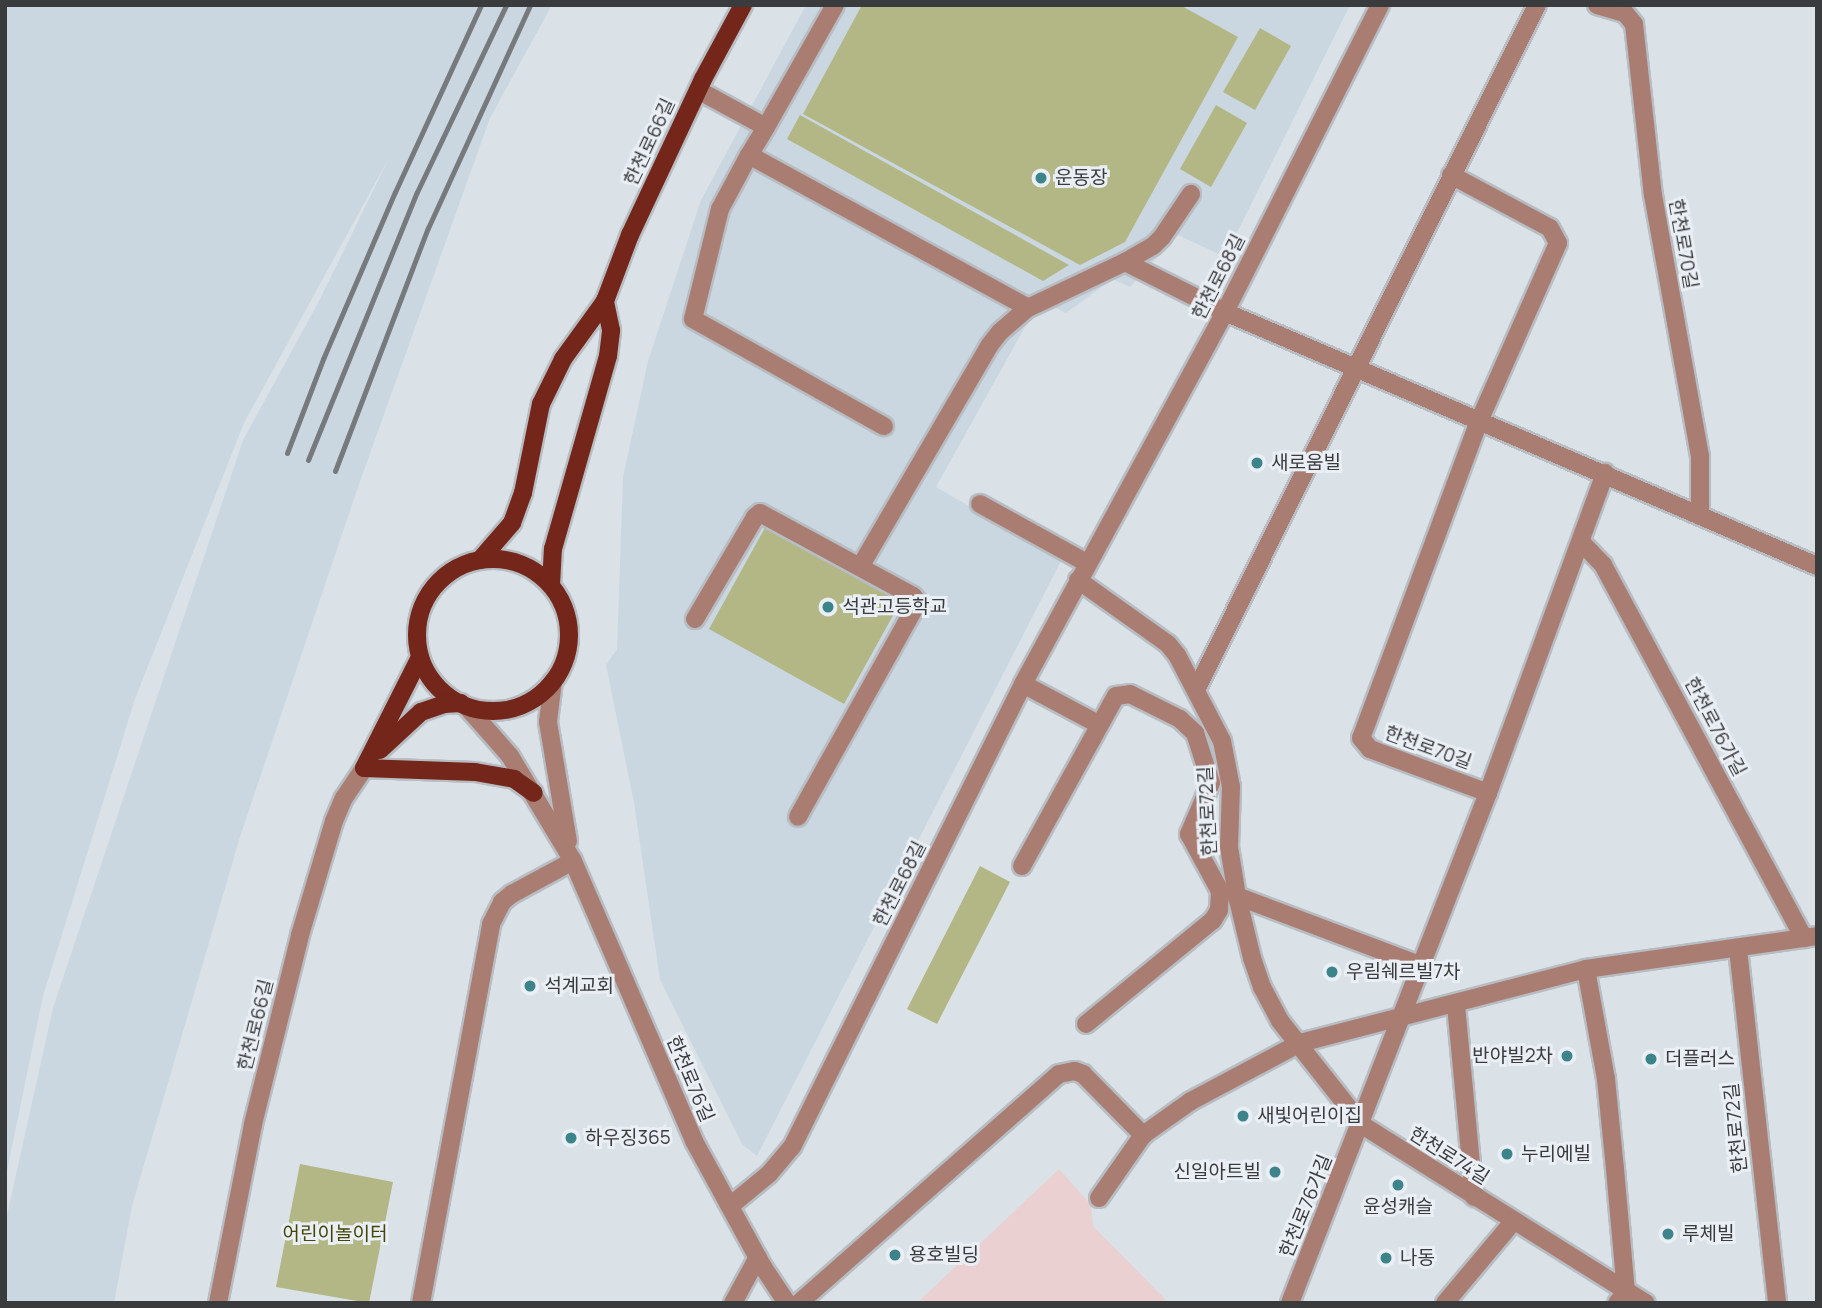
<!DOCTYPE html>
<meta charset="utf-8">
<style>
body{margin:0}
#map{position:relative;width:1822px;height:1308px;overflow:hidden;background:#dbe2e7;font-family:Manrope,"Noto Sans KR",sans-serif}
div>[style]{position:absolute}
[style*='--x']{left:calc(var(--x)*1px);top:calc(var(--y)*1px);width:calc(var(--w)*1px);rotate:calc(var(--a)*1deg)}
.commercial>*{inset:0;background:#ead0d0}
.built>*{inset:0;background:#cad7e1}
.green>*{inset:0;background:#b2b785}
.roads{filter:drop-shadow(2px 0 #b7bdc2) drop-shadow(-2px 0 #b7bdc2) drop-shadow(0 2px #b7bdc2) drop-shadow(0 -2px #b7bdc2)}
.minor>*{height:18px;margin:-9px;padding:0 9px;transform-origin:9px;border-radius:9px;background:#aa7d73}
.major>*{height:18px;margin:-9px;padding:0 9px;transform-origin:9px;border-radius:9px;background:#732619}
.major>.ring{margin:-9px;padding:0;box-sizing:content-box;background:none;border:18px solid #732619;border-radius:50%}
.rail>*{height:5px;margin:-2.5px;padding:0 2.5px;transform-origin:2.5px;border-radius:2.5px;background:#767a7d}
.dots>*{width:19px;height:19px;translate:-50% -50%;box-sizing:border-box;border:4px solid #e9eff4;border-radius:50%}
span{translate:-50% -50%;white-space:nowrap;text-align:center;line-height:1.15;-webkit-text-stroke:6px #e9eff4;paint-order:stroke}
.street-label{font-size:19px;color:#393b3d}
.poi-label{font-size:19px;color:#393b3d}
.left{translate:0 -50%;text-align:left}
.right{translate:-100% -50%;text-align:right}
.park-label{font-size:19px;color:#424606}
.frame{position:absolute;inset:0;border:7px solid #393b3d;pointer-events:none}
</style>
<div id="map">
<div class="commercial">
<i style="clip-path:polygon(1059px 1169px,1091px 1205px,1093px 1226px,1169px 1303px,917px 1303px)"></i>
</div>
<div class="built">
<i style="clip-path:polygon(5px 5px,552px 5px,490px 118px,357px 490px,240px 837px,132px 1206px,114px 1303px,5px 1303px,5px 1224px,53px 1008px,243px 440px,319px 301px,390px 156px,244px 423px,135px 699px,43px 996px,5px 1181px)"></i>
<i style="clip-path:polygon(806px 5px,1350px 5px,1225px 257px,1178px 235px,1130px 287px,1113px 279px,1066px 313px,1040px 300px,936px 487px,1062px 559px,757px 1156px,742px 1144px,660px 980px,634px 803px,606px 665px,617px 649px,623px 477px,648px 361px,701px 200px)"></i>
</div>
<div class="green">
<i style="clip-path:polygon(862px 5px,1180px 5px,1238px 37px,1125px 242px,1080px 265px,803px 114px)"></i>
<i style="clip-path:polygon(1260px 28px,1291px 46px,1255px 110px,1223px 92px)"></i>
<i style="clip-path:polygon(1216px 105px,1247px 123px,1211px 187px,1180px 169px)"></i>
<i style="clip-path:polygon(800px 115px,1069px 265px,1043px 281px,787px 139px)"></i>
<i style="clip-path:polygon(766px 526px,901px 601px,844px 704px,709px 629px)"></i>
<i style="clip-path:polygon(980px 866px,1010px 882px,937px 1024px,907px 1009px)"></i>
<i style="clip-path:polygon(300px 1164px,393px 1182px,369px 1303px,276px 1287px)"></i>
</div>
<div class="roads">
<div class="minor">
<i style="--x:1597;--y:5;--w:29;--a:16"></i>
<i style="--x:1625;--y:13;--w:14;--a:51"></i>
<i style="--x:1634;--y:24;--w:172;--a:83.7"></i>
<i style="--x:1653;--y:195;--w:265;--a:79.8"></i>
<i style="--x:1700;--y:456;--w:59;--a:90"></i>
<i style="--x:698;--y:90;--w:77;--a:28.6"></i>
<i style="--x:766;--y:127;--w:33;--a:121"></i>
<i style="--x:749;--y:155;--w:318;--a:28.7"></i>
<i style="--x:766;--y:127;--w:140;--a:-60.5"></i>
<i style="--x:749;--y:155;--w:61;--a:118.2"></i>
<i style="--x:720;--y:209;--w:113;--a:103.8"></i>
<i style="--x:693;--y:319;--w:219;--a:29.3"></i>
<i style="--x:1451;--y:175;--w:112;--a:28.2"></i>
<i style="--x:1550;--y:228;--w:17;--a:62"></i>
<i style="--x:1558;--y:243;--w:195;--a:113.9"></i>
<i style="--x:1479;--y:421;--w:338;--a:110.4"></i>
<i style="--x:1361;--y:738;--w:14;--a:51"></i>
<i style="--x:1370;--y:749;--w:126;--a:20.4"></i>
<i style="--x:1125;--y:262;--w:32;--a:-30"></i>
<i style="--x:1153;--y:246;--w:13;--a:-45"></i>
<i style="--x:1162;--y:237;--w:52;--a:-56"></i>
<i style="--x:980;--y:504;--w:122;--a:28.9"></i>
<i style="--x:1581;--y:542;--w:32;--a:46"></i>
<i style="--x:1603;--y:565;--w:424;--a:61.7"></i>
<i style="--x:860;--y:567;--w:256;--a:-59.7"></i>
<i style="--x:989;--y:346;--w:18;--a:-52"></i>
<i style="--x:1000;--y:332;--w:37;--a:-41"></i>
<i style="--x:1028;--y:308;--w:107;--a:-25.4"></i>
<i style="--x:1125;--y:262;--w:112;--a:26.6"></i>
<i style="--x:1225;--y:312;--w:644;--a:23.22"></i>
<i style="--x:1078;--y:580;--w:110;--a:35.4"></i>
<i style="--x:1168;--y:644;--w:14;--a:51"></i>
<i style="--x:1177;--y:655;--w:97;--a:62.4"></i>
<i style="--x:1222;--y:741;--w:47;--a:78.9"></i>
<i style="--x:1231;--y:787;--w:60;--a:91.9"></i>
<i style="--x:1229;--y:847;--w:50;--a:80.7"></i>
<i style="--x:1237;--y:896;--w:64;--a:76.4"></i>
<i style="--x:1252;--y:958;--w:31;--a:71"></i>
<i style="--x:1262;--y:987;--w:38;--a:62"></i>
<i style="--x:1280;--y:1021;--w:132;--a:51.7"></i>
<i style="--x:1362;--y:1125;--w:335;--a:32.1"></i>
<i style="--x:695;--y:619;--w:118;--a:-59.5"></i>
<i style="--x:755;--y:517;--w:6;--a:-39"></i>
<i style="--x:760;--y:513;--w:174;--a:28.5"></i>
<i style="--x:913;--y:596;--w:8;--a:50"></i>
<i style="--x:918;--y:602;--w:246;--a:119.2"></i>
<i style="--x:553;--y:681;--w:41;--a:97"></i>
<i style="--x:548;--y:722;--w:121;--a:80.5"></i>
<i style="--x:1023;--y:684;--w:85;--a:28.1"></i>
<i style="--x:1196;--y:690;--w:765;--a:-63.54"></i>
<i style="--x:468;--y:708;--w:64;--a:48.8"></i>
<i style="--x:510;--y:756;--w:122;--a:59"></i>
<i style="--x:573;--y:861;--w:305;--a:66.6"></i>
<i style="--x:694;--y:1141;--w:144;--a:61.3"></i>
<i style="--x:763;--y:1267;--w:43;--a:56.3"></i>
<i style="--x:1022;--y:866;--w:194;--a:-61.1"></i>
<i style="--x:1116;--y:696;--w:14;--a:-8"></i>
<i style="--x:1130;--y:694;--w:56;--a:26.6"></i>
<i style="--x:1180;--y:719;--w:21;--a:43"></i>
<i style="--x:1195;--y:733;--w:52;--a:72.3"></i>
<i style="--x:1211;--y:783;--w:56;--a:113.3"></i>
<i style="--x:1189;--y:834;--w:65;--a:61.5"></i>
<i style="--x:1220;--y:891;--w:19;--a:93"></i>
<i style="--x:1219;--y:910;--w:12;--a:121"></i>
<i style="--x:1213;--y:920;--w:164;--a:140.7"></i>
<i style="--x:1237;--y:896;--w:198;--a:20.7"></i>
<i style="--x:1738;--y:949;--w:356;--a:83.7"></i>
<i style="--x:1586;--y:969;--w:112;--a:79.7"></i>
<i style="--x:1606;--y:1079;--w:90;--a:84.3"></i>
<i style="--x:1615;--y:1169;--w:123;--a:84.9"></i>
<i style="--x:1626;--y:1292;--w:14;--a:129"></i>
<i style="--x:1456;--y:1005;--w:193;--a:84.6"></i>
<i style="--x:1099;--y:1198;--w:77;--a:-55.1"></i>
<i style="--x:1143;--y:1135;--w:59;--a:-35.3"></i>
<i style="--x:1191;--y:1101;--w:123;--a:-28"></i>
<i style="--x:1300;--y:1043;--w:295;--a:-14.5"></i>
<i style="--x:1586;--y:969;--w:233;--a:-8.1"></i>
<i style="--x:730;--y:1206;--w:50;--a:-39.4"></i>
<i style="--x:769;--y:1174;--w:35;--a:-50"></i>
<i style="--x:792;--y:1147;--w:517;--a:-63.48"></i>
<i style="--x:1023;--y:684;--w:423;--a:-61.5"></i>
<i style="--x:1225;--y:312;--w:344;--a:-63.2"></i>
<i style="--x:218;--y:1303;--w:182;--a:-78.9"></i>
<i style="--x:253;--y:1124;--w:195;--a:-76"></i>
<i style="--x:300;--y:935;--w:119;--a:-73.4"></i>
<i style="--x:334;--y:821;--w:25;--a:-67"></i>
<i style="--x:344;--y:798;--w:36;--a:-56"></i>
<i style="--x:421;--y:1303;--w:385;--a:-79.5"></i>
<i style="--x:491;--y:924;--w:25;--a:-63"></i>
<i style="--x:502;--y:902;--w:13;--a:-39"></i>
<i style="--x:512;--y:894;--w:69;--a:-28.4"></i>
<i style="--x:733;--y:1303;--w:52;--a:-61.5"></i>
<i style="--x:799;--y:1303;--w:346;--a:-41.4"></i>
<i style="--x:1059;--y:1074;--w:16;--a:-11"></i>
<i style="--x:1075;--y:1071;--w:9;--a:21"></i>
<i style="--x:1083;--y:1074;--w:86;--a:45.5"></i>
<i style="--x:1290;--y:1303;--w:547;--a:-68.78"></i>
<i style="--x:1488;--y:793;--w:341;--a:-69.9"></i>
<i style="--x:1445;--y:1303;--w:106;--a:-50"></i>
</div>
<div class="major">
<i class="ring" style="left:417px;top:559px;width:134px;height:134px"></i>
<i style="--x:480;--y:560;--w:49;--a:-49.1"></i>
<i style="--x:512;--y:523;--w:32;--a:-70"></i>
<i style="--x:523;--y:493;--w:91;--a:-78.6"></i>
<i style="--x:541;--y:404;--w:50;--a:-63.9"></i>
<i style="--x:563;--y:359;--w:72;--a:-54.1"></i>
<i style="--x:605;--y:301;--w:71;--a:-69.3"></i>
<i style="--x:630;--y:235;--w:172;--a:-64.9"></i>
<i style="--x:703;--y:79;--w:84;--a:-61.6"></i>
<i style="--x:551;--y:585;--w:36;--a:-87"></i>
<i style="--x:553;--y:549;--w:201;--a:-74.1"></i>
<i style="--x:608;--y:356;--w:26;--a:-83"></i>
<i style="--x:611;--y:330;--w:30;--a:-102"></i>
<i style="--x:380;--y:750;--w:56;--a:-42.8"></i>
<i style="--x:421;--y:712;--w:24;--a:-19"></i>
<i style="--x:444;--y:704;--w:17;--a:-3"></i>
<i style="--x:364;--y:768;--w:111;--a:2.1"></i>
<i style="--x:475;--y:772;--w:40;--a:10"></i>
<i style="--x:514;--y:779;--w:24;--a:35"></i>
<i style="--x:364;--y:768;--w:124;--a:-63.2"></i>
</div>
</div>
<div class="rail">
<i style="--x:287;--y:453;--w:101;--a:-69"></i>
<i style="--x:323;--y:359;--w:182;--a:-66.7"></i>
<i style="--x:395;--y:192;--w:206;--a:-65.3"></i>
<i style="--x:308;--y:460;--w:289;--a:-67.9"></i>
<i style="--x:417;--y:192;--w:207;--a:-64.5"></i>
<i style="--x:335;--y:471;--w:260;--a:-69.1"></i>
<i style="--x:428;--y:228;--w:245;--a:-65.4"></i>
</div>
<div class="dots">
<i style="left:1041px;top:178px;background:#3c8489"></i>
<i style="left:1257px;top:463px;background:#3c8489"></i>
<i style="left:828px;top:607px;background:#3c8489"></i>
<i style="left:1332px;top:972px;background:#3c8489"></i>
<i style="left:530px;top:986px;background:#3c8489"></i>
<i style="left:1567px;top:1056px;background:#3c8489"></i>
<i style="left:1651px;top:1059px;background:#3c8489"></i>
<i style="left:1243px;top:1116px;background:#3c8489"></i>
<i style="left:571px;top:1138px;background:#3c8489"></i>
<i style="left:1507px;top:1154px;background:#3c8489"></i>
<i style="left:1275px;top:1172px;background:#3c8489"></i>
<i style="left:1398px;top:1185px;background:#3c8489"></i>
<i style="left:1668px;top:1234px;background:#3c8489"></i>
<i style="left:895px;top:1255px;background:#3c8489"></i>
<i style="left:1386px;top:1258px;background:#3c8489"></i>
</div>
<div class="street-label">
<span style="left:650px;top:142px;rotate:-65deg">한천로66길</span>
<span style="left:1683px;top:244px;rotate:80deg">한천로70길</span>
<span style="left:1219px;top:277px;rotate:-63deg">한천로68길</span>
<span style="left:1715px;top:727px;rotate:62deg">한천로76가길</span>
<span style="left:1428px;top:748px;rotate:20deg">한천로70길</span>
<span style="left:1208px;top:811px;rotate:-93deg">한천로72길</span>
<span style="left:900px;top:884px;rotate:-63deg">한천로68길</span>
<span style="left:256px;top:1025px;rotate:-76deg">한천로66길</span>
<span style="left:690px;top:1079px;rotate:67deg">한천로76길</span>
<span style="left:1736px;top:1128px;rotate:-96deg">한천로72길</span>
<span style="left:1449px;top:1156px;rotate:32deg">한천로74길</span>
<span style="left:1306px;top:1206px;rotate:-68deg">한천로76가길</span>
</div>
<div class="poi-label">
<span class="left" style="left:1055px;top:178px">운동장</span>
<span class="left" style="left:1271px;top:463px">새로움빌</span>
<span class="left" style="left:842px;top:607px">석관고등학교</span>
<span class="left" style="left:1346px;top:972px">우림쉐르빌7차</span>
<span class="left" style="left:544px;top:986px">석계교회</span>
<span class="right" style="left:1553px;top:1056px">반야빌2차</span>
<span class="left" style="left:1665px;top:1059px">더플러스</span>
<span class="left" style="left:1257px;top:1116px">새빛어린이집</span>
<span class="left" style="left:585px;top:1138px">하우징365</span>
<span class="left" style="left:1521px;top:1154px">누리에빌</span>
<span class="right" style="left:1261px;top:1172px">신일아트빌</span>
<span style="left:1398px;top:1207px">윤성캐슬</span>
<span class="left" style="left:1682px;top:1234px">루체빌</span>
<span class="left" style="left:909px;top:1255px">용호빌딩</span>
<span class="left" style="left:1400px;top:1258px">나동</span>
</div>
<div class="park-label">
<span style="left:335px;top:1234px">어린이놀이터</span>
</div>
<div class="frame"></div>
</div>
